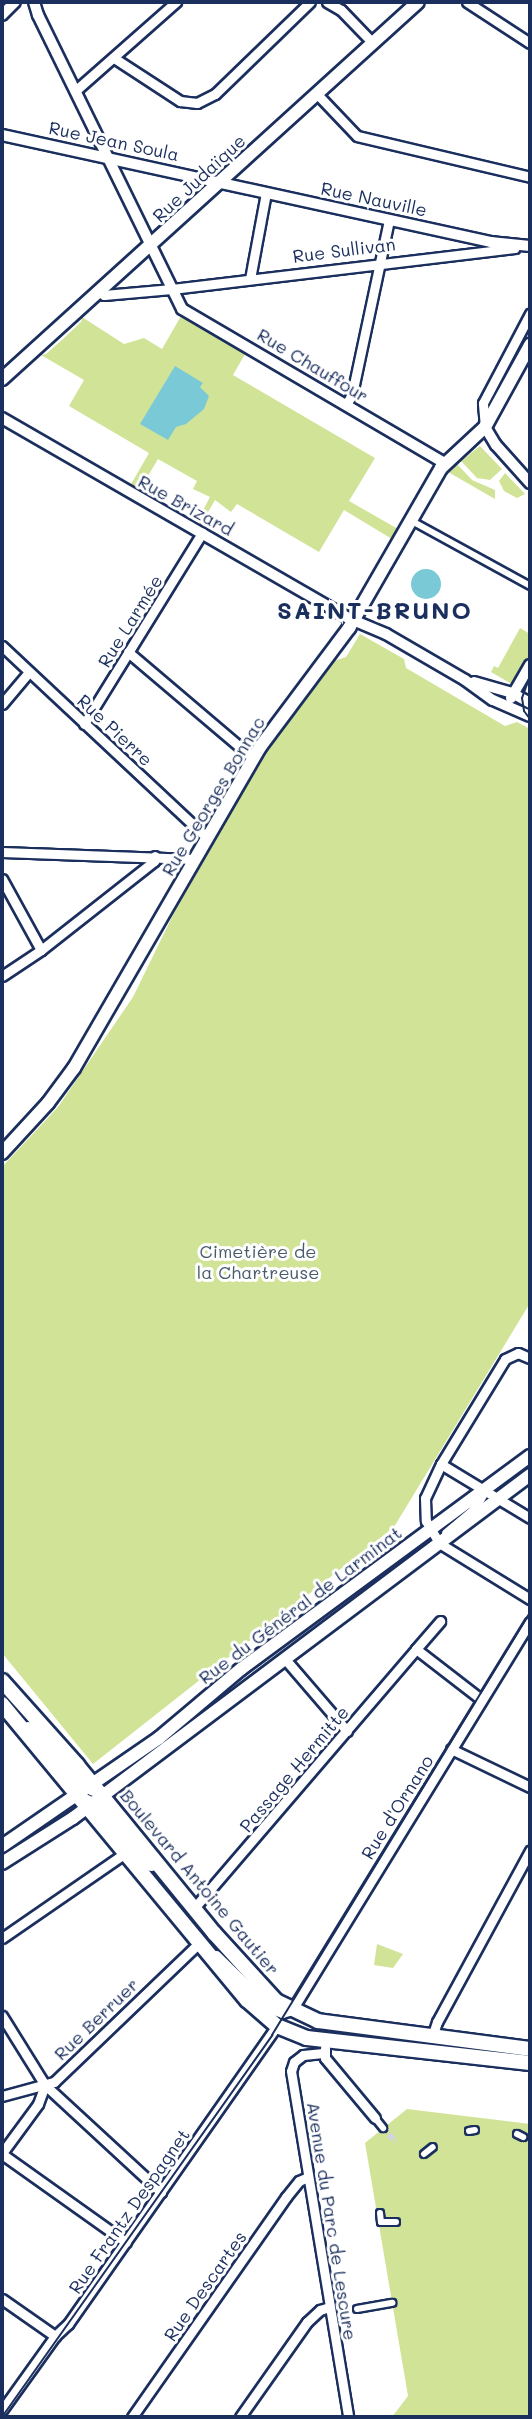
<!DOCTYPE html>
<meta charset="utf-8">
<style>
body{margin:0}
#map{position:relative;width:532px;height:2419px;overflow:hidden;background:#fff;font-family:Mali,sans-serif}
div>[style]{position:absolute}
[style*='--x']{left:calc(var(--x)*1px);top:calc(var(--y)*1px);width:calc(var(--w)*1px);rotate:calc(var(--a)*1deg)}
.green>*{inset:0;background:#d1e397}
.water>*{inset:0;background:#7ac9d7}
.round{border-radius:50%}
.pedestrian-tunnel>*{height:6px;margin-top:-3px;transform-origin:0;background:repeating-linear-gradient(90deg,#d1d5df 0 6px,transparent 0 9px)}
.roads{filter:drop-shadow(2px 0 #1b2f5e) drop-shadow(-2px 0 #1b2f5e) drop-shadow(0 2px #1b2f5e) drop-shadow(0 -2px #1b2f5e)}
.pedestrian>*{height:6px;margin:-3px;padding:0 3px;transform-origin:3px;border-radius:3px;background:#fff}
.minor>*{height:9px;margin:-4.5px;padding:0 4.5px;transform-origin:4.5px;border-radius:4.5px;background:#fff}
.tertiary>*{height:10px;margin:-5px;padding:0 5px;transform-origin:5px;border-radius:5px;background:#fff}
.secondary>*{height:12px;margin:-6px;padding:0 6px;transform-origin:6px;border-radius:6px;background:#fff}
.primary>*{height:14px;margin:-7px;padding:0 7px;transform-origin:7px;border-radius:7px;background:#fff}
.tram>*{height:2px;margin:-1px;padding:0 1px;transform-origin:1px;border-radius:1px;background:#1b2f5e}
span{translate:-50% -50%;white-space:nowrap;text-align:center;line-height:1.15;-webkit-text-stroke:6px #fff;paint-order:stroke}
.street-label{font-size:18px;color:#1b2f5e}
.park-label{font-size:18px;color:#485c6c}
.district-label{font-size:24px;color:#1b2f5e;font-weight:700;letter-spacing:2px}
.frame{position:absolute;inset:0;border:4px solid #1b2f5e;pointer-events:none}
</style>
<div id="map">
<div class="green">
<i style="clip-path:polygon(181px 316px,245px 354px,233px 375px,375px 458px,349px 501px,398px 529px,392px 539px,344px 510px,319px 552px,237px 504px,231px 512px,215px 500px,200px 526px,196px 524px,210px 497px,193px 489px,197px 481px,158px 459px,139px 491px,130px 486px,149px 453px,69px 406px,84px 380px,41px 355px,46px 354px,63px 339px,81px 322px,82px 317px,124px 344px,144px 338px,162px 349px)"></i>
<i style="clip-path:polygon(480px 446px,502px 469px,490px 480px,477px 478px,461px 461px)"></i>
<i style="clip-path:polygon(457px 464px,472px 480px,495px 490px,495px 499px,448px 472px)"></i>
<i style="clip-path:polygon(505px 473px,525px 494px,517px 498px,504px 491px,499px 481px)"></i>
<i style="clip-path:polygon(520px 628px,530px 634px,530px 654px,514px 682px,510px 683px,491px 672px,494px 666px,498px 668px)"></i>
<i style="clip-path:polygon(360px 634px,404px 659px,406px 668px,505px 726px,517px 722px,530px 729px,530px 1303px,394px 1527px,93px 1764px,2px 1653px,2px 1167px,58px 1107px,133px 997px,175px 911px,266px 752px,334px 661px,346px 657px)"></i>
<i style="clip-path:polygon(377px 1944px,403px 1954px,393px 1968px,374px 1965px)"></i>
<i style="clip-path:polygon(407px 2109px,530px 2124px,530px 2417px,392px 2417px,408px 2396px,365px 2143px)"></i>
</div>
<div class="water">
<i style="clip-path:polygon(175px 366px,203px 383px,200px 387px,209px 396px,204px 409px,186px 424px,176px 427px,168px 440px,140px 424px)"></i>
<i class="round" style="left:411px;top:569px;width:30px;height:30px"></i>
</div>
<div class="pedestrian-tunnel">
<i style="--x:383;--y:2128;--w:19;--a:47"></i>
</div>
<div class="roads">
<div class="pedestrian">
<i style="--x:412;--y:521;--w:135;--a:28.8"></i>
<i style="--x:375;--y:2118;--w:13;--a:51"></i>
<i style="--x:469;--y:2131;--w:6;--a:-9"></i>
<i style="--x:517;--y:2134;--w:7;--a:27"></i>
<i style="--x:424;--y:2154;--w:11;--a:-38"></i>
<i style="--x:380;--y:2213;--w:9;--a:84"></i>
<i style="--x:381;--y:2222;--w:15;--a:0"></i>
<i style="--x:357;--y:2309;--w:36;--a:-10"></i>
</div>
<div class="minor">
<i style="--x:327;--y:2;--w:16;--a:30"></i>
<i style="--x:341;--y:10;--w:46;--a:45.9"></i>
<i style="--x:467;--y:2;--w:75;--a:33.1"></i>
<i style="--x:114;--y:58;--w:79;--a:33.1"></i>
<i style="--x:180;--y:101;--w:17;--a:7"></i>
<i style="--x:197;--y:103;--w:20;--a:-27"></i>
<i style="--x:215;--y:94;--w:132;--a:-44.1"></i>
<i style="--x:75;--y:91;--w:135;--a:-41.4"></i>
<i style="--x:317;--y:94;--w:58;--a:46.4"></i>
<i style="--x:357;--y:136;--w:178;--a:13.3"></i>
<i style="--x:250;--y:279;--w:87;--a:-79.5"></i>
<i style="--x:99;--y:292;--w:6;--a:31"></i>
<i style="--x:104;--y:295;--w:68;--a:-5"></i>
<i style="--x:172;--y:289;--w:345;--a:-6.8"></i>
<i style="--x:346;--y:405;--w:13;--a:-61"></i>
<i style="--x:352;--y:394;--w:178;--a:-78"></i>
<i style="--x:485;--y:427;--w:24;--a:-95"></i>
<i style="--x:483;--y:403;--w:101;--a:-62.2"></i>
<i style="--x:2;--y:646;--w:281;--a:43.1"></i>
<i style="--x:128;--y:652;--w:164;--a:40.3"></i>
<i style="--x:2;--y:704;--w:42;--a:-49.8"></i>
<i style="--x:84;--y:724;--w:225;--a:-58.3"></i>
<i style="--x:2;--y:852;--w:192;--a:2.1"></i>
<i style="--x:2;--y:879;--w:81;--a:61.2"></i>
<i style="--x:2;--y:976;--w:47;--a:-33.7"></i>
<i style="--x:41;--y:950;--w:144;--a:-38.2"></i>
<i style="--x:154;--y:861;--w:5;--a:-79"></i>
<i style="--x:441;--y:1464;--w:123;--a:-58.6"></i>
<i style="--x:505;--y:1359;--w:14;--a:-25"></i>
<i style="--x:518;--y:1353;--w:13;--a:23"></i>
<i style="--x:530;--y:1518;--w:104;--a:-148.8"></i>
<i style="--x:441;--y:1464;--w:38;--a:115"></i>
<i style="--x:425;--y:1498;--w:23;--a:88"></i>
<i style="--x:426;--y:1521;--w:26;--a:59"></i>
<i style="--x:439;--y:1543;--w:107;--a:31.6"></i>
<i style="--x:446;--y:1533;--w:35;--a:-40"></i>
<i style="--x:473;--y:1510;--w:21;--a:-59"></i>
<i style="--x:416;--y:1649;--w:37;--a:-49"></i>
<i style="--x:285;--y:1659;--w:95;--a:49.3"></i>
<i style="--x:451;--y:1749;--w:88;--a:25.7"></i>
<i style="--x:195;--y:1907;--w:340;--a:-49.4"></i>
<i style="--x:416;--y:1649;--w:83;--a:37.7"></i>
<i style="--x:2;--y:1938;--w:150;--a:-34.6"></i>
<i style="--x:216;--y:1955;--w:77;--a:44.5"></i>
<i style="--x:271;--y:2009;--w:12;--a:20"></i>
<i style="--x:282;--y:2013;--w:10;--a:-17"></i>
<i style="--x:292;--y:2010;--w:455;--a:-58.5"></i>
<i style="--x:2;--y:2016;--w:81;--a:58.1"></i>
<i style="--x:45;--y:2085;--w:158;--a:42.7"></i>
<i style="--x:432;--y:2037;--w:16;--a:-72"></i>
<i style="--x:437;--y:2022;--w:195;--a:-61.5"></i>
<i style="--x:325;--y:2048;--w:10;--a:90"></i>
<i style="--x:325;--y:2058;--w:78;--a:50.2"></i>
<i style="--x:323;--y:2053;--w:20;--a:174"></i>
<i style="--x:303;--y:2055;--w:11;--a:142"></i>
<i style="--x:294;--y:2062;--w:9;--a:108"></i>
<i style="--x:291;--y:2071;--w:351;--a:80.6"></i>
<i style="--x:2;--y:2096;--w:54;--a:-15.1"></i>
<i style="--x:54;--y:2082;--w:202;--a:-43.8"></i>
<i style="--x:2;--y:2153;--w:61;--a:-53.7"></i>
<i style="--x:38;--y:2104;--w:20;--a:-70"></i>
<i style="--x:2;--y:2154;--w:152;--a:35.4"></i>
<i style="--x:2;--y:2299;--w:65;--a:34.9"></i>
<i style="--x:2;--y:2410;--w:91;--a:-54.4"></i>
<i style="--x:55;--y:2336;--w:18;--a:-43"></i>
<i style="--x:68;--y:2324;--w:364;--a:-55"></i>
<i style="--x:132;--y:2417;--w:269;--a:-55"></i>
<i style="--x:286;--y:2197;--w:21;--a:-51"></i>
<i style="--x:299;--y:2181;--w:10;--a:-24"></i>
<i style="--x:240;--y:2417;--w:116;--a:-54.8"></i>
<i style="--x:307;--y:2322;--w:18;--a:-43"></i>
<i style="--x:320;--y:2310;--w:9;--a:-18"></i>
</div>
<div class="tertiary">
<i style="--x:34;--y:2;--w:14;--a:73"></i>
<i style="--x:38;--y:15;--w:327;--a:63.9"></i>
<i style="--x:182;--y:309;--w:305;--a:30.4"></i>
<i style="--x:2;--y:15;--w:18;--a:-45"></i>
<i style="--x:2;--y:135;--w:501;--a:12.34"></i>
<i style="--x:491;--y:242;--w:39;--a:6"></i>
<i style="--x:2;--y:418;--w:400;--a:30"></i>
<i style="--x:348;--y:618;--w:41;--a:22.8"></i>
<i style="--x:386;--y:634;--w:91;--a:30.2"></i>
<i style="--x:465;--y:680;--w:34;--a:36"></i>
<i style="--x:493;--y:700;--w:40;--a:23.4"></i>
<i style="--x:485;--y:427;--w:21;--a:59"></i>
<i style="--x:496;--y:445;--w:51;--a:48.2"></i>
<i style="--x:474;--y:682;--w:40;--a:16"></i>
<i style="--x:512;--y:693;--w:21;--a:29"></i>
<i style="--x:511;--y:698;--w:38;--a:-60"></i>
</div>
<div class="secondary">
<i style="--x:2;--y:379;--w:561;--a:-42.18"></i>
<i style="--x:2;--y:1153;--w:68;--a:-47.4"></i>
<i style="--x:48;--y:1103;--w:44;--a:-53.4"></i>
<i style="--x:74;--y:1068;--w:371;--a:-59.9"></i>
<i style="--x:260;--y:747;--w:149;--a:-53.2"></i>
<i style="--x:349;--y:628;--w:185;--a:-60.1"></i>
<i style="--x:441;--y:468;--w:60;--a:-43"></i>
<i style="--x:485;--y:427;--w:94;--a:-61.2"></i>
<i style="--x:28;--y:1728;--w:67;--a:46.8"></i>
<i style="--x:74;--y:1777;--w:23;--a:34"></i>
<i style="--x:85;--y:1800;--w:16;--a:27"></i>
<i style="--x:99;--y:1807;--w:78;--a:48.1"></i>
<i style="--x:2;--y:1846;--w:191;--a:-34.5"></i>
<i style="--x:159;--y:1738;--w:107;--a:-40.1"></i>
<i style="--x:241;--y:1669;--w:359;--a:-36.4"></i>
<i style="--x:2;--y:1863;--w:84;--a:-32.4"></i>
<i style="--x:73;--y:1818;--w:571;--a:-36.89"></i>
</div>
<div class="primary">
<i style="--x:2;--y:1681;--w:113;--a:48.2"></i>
<i style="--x:77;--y:1765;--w:217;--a:50.8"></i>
<i style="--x:214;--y:1933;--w:92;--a:47.6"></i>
<i style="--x:276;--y:2001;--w:47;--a:25.5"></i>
<i style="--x:318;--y:2021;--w:214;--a:7.5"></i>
<i style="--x:2;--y:1704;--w:384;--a:50.4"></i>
<i style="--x:247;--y:2000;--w:40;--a:41"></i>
<i style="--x:277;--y:2026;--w:32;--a:22"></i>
<i style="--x:307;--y:2038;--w:224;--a:6.4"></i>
</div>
</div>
<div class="tram">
<i style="--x:530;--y:676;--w:23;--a:110"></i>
<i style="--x:522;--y:698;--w:13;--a:81"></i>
<i style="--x:524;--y:711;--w:10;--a:53"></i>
<i style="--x:2;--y:2417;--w:468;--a:-54.7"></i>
<i style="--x:272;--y:2035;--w:495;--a:-58.6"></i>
</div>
<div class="street-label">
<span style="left:114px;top:141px;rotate:12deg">Rue Jean Soula</span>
<span style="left:199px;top:178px;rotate:-43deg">Rue Judaïque</span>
<span style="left:374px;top:199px;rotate:12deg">Rue Nauville</span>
<span style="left:344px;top:250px;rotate:-7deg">Rue Sullivan</span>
<span style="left:313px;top:365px;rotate:31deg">Rue Chauffour</span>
<span style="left:186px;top:505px;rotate:29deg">Rue Brizard</span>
<span style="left:130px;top:621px;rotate:-58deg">Rue Larmée</span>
<span style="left:115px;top:730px;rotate:43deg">Rue Pierre</span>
<span style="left:213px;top:796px;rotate:-59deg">Rue Georges Bonnac</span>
<span style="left:300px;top:1605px;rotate:-37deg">Rue du Général de Larminat</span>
<span style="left:294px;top:1769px;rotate:-50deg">Passage Hermitte</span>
<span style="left:397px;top:1807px;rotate:-58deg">Rue d'Ornano</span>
<span style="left:200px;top:1882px;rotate:50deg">Boulevard Antoine Gautier</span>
<span style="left:96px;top:2019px;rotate:-44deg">Rue Berruer</span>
<span style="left:129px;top:2211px;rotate:-55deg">Rue Frantz Despagnet</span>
<span style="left:332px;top:2221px;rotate:81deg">Avenue du Parc de Lescure</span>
<span style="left:205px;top:2286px;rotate:-55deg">Rue Descartes</span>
</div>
<div class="park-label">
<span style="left:258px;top:1262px">Cimetière de<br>la Chartreuse</span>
</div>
<div class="district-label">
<span style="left:375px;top:610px">SAINT-BRUNO</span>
</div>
<div class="frame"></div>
</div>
